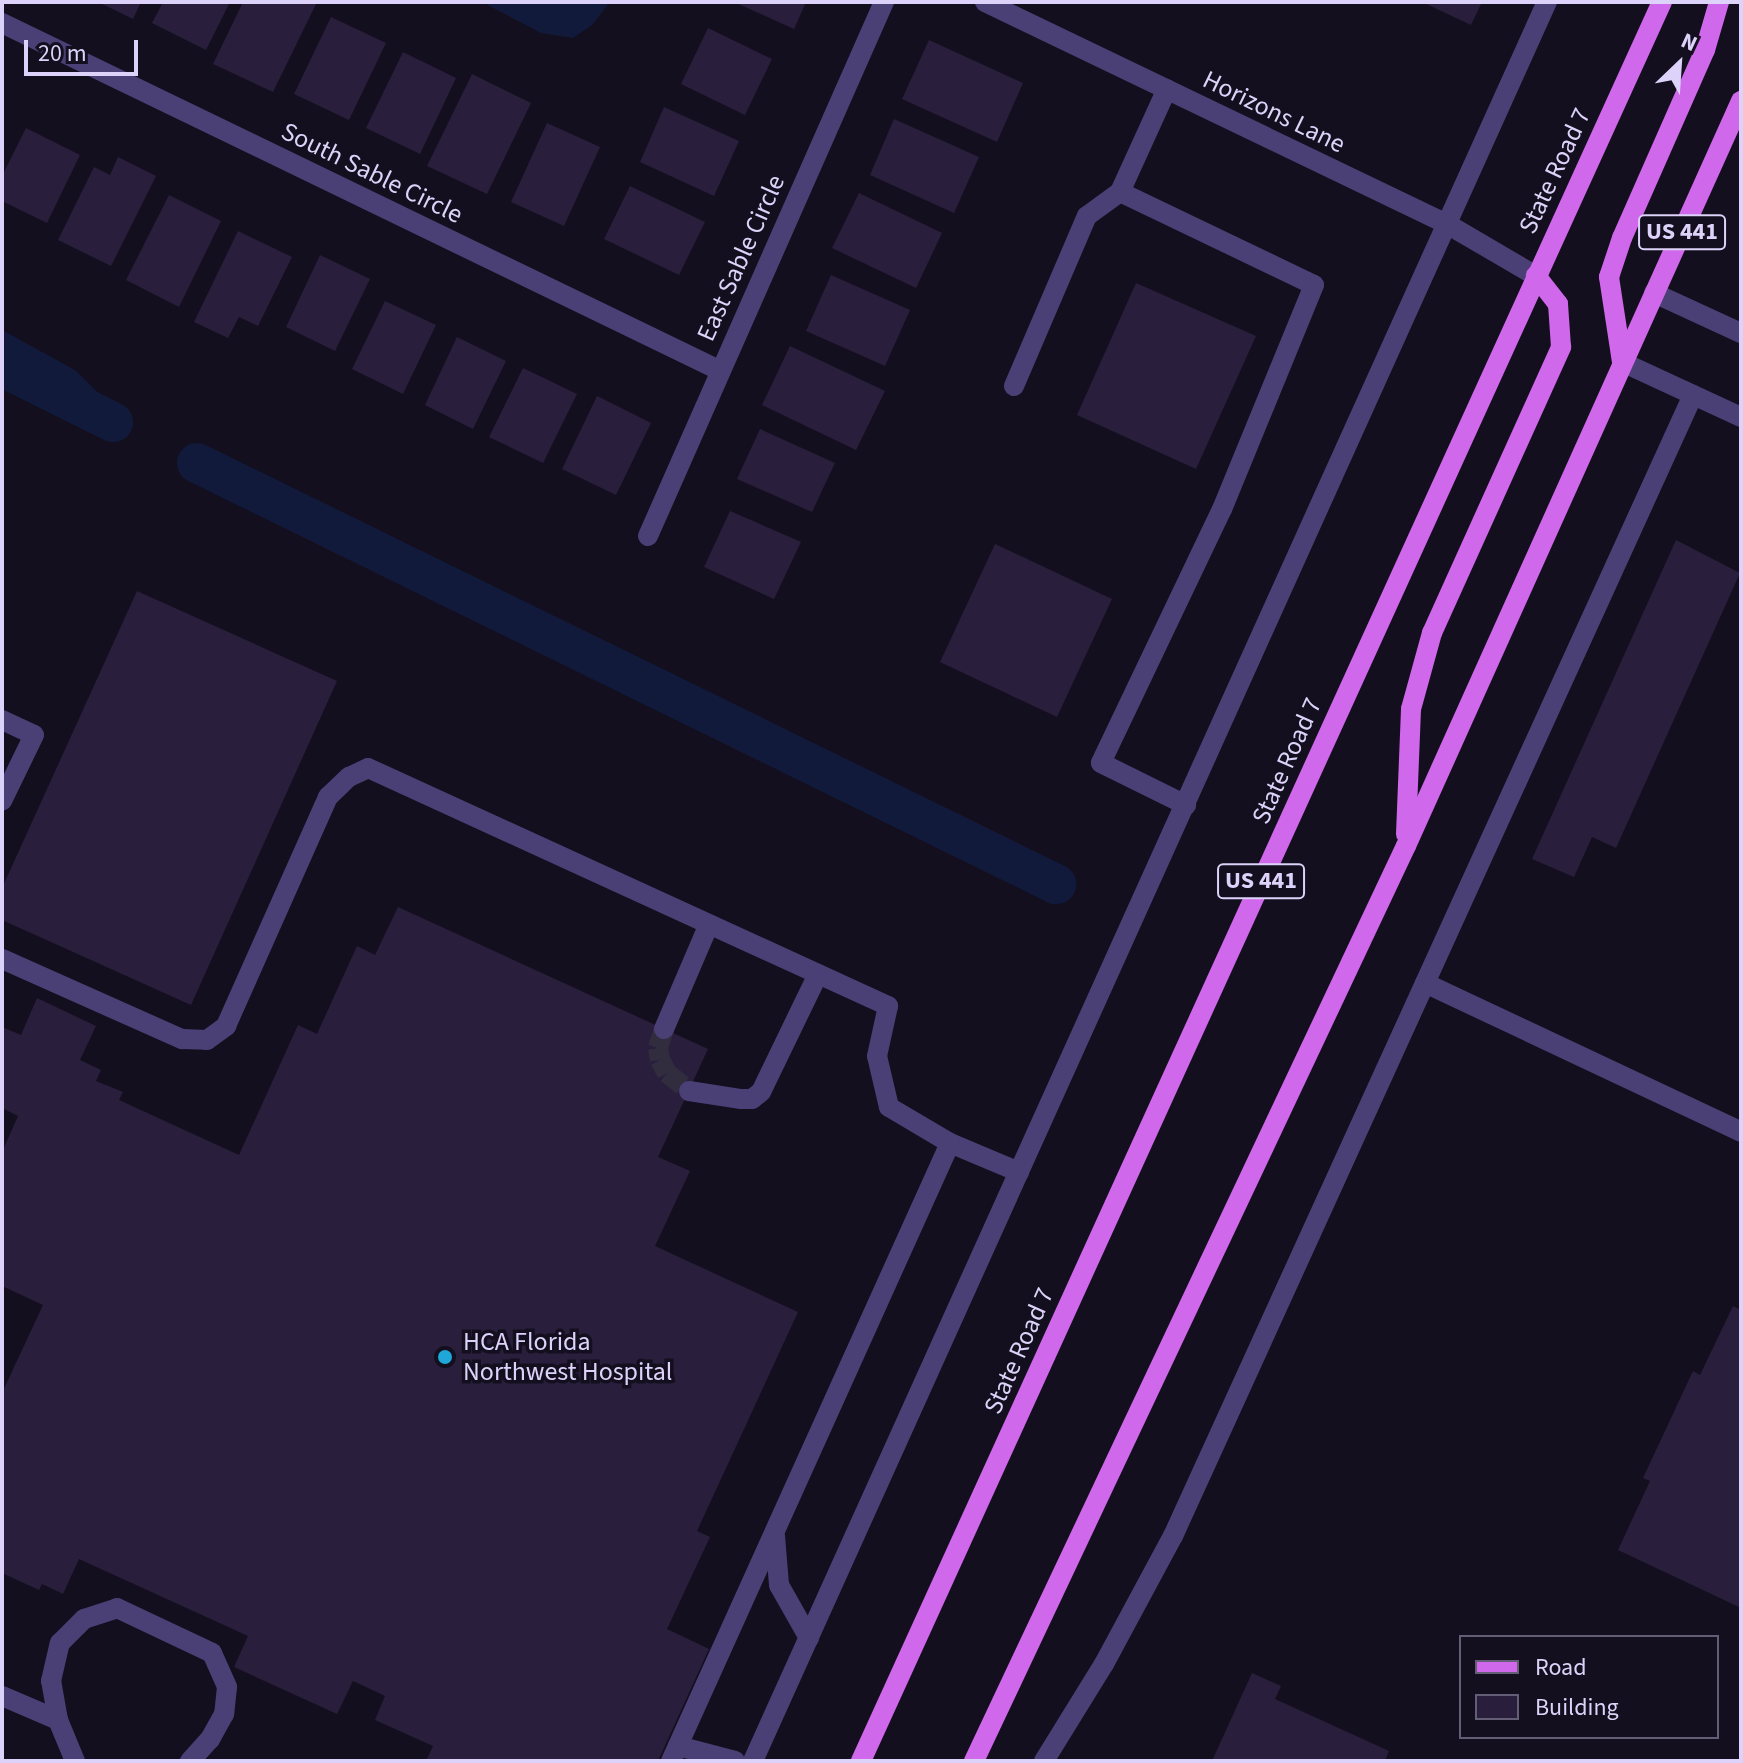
<!DOCTYPE html>
<style>
body{margin:0}
#map{position:relative;width:1743px;height:1763px;overflow:hidden;background:#140f1e;font-family:"Source Sans 3",sans-serif}
div>[style]{position:absolute}
[style*='--x']{left:calc(var(--x)*1px);top:calc(var(--y)*1px);width:calc(var(--w)*1px);rotate:calc(var(--a)*1deg)}
.water>*{inset:0;background:#111a3a}
.canal>*{height:40px;margin:-20px;padding:0 20px;transform-origin:20px;border-radius:20px;background:#111a3a}
.building>*{inset:0;background:#291e3c}
.minor-tunnel>*{height:20px;margin-top:-10px;transform-origin:0;background:repeating-linear-gradient(90deg,#322c3f 0 20px,transparent 0 30px)}
.minor>*{height:20px;margin:-10px;padding:0 10px;transform-origin:10px;border-radius:10px;background:#4b4076}
.major>*{height:20px;margin:-10px;padding:0 10px;transform-origin:10px;border-radius:10px;background:#cf68ea}
.dots>*{width:22px;height:22px;translate:-50% -50%;box-sizing:border-box;border:4px solid #140f1e;border-radius:50%}
span{translate:-50% -50%;white-space:nowrap;text-align:center;line-height:1.15;-webkit-text-stroke:7px #140f1e;paint-order:stroke}
.shield-label span{padding:2px 6px;background:#140f1e;border:2px solid;border-radius:6px;-webkit-text-stroke-width:0}
.shield-label{font-size:24px;color:#ddd2f9;font-weight:700}
.street-label{font-size:26px;color:#ddd2f9}
.poi-label{font-size:26px;color:#ddd2f9}
.left{translate:0 -50%;text-align:left}
.frame{position:absolute;inset:0;border:4px solid #ddd2f9;pointer-events:none}
.legend{position:absolute;left:1459px;top:1635px;width:260px;height:104px;box-sizing:border-box;background:#140f1e;border:2px solid #645d76;margin:0;padding:10px 14px;list-style:none;font-size:24px;color:#ddd2f9}
.legend li{display:flex;align-items:center;gap:16px;height:40px}
.legend b{width:40px;border:2px solid #645d76}
.north{position:absolute;left:1639px;top:24px;width:80px;height:80px;-webkit-text-stroke:6px #140f1e;paint-order:stroke;rotate:25deg;font-size:22px;font-weight:700;line-height:32px;text-align:center;color:#ddd2f9}
.north::after{content:'';display:block;margin:auto;width:28px;height:36px;background:#ddd2f9;clip-path:polygon(50% 0,100% 100%,50% 72%,0 100%)}
.scale{position:absolute;left:24px;top:40px;width:114px;height:36px;box-sizing:border-box;border:4px solid #ddd2f9;border-top:0;padding-left:10px;font-size:24px;line-height:28px;white-space:nowrap;color:#ddd2f9;-webkit-text-stroke:6px #140f1e;paint-order:stroke}
</style>
<div id="map">
<div class="water">
<i style="clip-path:polygon(482px 2px,610px 2px,592px 25px,573px 38px,541px 33px)"></i>
<i style="clip-path:polygon(2px 330px,75px 370px,96px 391px,107px 412px,91px 425px,75px 421px,2px 387px)"></i>
</div>
<div class="canal">
<i style="--x:2;--y:367;--w:124;--a:26.4"></i>
<i style="--x:197;--y:463;--w:957;--a:26.11"></i>
</div>
<div class="building">
<i style="clip-path:polygon(98px 2px,141px 2px,133px 19px)"></i>
<i style="clip-path:polygon(163px 2px,230px 2px,206px 50px,152px 23px)"></i>
<i style="clip-path:polygon(243px 2px,317px 2px,273px 92px,213px 64px)"></i>
<i style="clip-path:polygon(734px 2px,806px 2px,794px 29px)"></i>
<i style="clip-path:polygon(1422px 2px,1482px 2px,1471px 25px)"></i>
<i style="clip-path:polygon(331px 17px,386px 43px,349px 120px,294px 94px)"></i>
<i style="clip-path:polygon(708px 28px,772px 59px,745px 115px,681px 84px)"></i>
<i style="clip-path:polygon(929px 40px,1023px 83px,997px 142px,902px 99px)"></i>
<i style="clip-path:polygon(403px 52px,456px 78px,420px 154px,366px 128px)"></i>
<i style="clip-path:polygon(472px 74px,531px 103px,487px 194px,427px 166px)"></i>
<i style="clip-path:polygon(664px 107px,739px 141px,714px 196px,640px 162px)"></i>
<i style="clip-path:polygon(894px 119px,979px 157px,954px 213px,870px 175px)"></i>
<i style="clip-path:polygon(547px 123px,600px 147px,564px 226px,511px 202px)"></i>
<i style="clip-path:polygon(26px 128px,80px 155px,47px 223px,2px 201px,2px 176px)"></i>
<i style="clip-path:polygon(118px 157px,156px 176px,111px 266px,58px 240px,94px 167px,110px 175px)"></i>
<i style="clip-path:polygon(630px 186px,705px 222px,679px 275px,604px 239px)"></i>
<i style="clip-path:polygon(859px 193px,942px 233px,916px 288px,832px 248px)"></i>
<i style="clip-path:polygon(169px 195px,221px 221px,179px 307px,126px 280px)"></i>
<i style="clip-path:polygon(238px 231px,292px 257px,258px 326px,239px 317px,228px 338px,194px 322px)"></i>
<i style="clip-path:polygon(320px 255px,370px 279px,335px 351px,286px 327px)"></i>
<i style="clip-path:polygon(831px 275px,910px 310px,885px 366px,806px 331px)"></i>
<i style="clip-path:polygon(1136px 283px,1256px 336px,1196px 469px,1077px 415px)"></i>
<i style="clip-path:polygon(385px 301px,436px 325px,403px 394px,352px 369px)"></i>
<i style="clip-path:polygon(457px 337px,506px 361px,473px 429px,425px 405px)"></i>
<i style="clip-path:polygon(790px 346px,885px 391px,856px 450px,762px 405px)"></i>
<i style="clip-path:polygon(523px 368px,577px 394px,543px 463px,489px 437px)"></i>
<i style="clip-path:polygon(597px 396px,651px 423px,616px 495px,562px 469px)"></i>
<i style="clip-path:polygon(760px 429px,835px 463px,812px 512px,737px 479px)"></i>
<i style="clip-path:polygon(730px 511px,801px 542px,774px 599px,704px 567px)"></i>
<i style="clip-path:polygon(1676px 540px,1740px 573px,1616px 848px,1592px 837px,1574px 877px,1532px 859px)"></i>
<i style="clip-path:polygon(995px 544px,1112px 599px,1057px 717px,940px 662px)"></i>
<i style="clip-path:polygon(137px 591px,337px 681px,191px 1005px,2px 920px,2px 888px)"></i>
<i style="clip-path:polygon(398px 907px,708px 1049px,658px 1157px,690px 1171px,655px 1246px,798px 1312px,697px 1531px,710px 1537px,667px 1629px,709px 1649px,658px 1761px,426px 1761px,433px 1746px,375px 1720px,385px 1696px,353px 1681px,337px 1714px,234px 1667px,248px 1636px,79px 1559px,63px 1594px,42px 1584px,39px 1590px,2px 1573px,2px 1393px,43px 1305px,2px 1286px,2px 1152px,18px 1116px,2px 1108px,2px 1027px,21px 1035px,37px 998px,96px 1026px,80px 1060px,101px 1070px,96px 1081px,123px 1092px,119px 1100px,239px 1155px,298px 1025px,317px 1034px,357px 946px,375px 955px)"></i>
<i style="clip-path:polygon(1733px 1306px,1741px 1310px,1741px 1608px,1618px 1550px,1650px 1481px,1643px 1478px,1693px 1371px,1700px 1375px)"></i>
<i style="clip-path:polygon(1252px 1673px,1281px 1686px,1275px 1699px,1389px 1751px,1385px 1761px,1212px 1761px)"></i>
</div>
<div class="minor-tunnel">
<i style="--x:664;--y:1029;--w:20;--a:108"></i>
<i style="--x:658;--y:1048;--w:12;--a:81"></i>
<i style="--x:660;--y:1060;--w:15;--a:62"></i>
<i style="--x:667;--y:1073;--w:28;--a:39"></i>
</div>
<div class="minor">
<i style="--x:985;--y:2;--w:513;--a:25.67"></i>
<i style="--x:1447;--y:224;--w:103;--a:30.3"></i>
<i style="--x:2;--y:23;--w:797;--a:25.83"></i>
<i style="--x:1120;--y:192;--w:215;--a:25.6"></i>
<i style="--x:1314;--y:285;--w:242;--a:112.3"></i>
<i style="--x:1222;--y:509;--w:281;--a:115.5"></i>
<i style="--x:1101;--y:763;--w:95;--a:26.3"></i>
<i style="--x:1654;--y:293;--w:96;--a:24.7"></i>
<i style="--x:1622;--y:362;--w:131;--a:24.8"></i>
<i style="--x:1014;--y:386;--w:185;--a:-66.8"></i>
<i style="--x:1087;--y:216;--w:41;--a:-36"></i>
<i style="--x:1120;--y:192;--w:113;--a:-65.5"></i>
<i style="--x:648;--y:536;--w:584;--a:-66.16"></i>
<i style="--x:2;--y:720;--w:35;--a:25"></i>
<i style="--x:34;--y:735;--w:73;--a:115.9"></i>
<i style="--x:2;--y:959;--w:197;--a:24"></i>
<i style="--x:182;--y:1039;--w:25;--a:2"></i>
<i style="--x:207;--y:1040;--w:24;--a:-36"></i>
<i style="--x:226;--y:1026;--w:251;--a:-66"></i>
<i style="--x:328;--y:797;--w:29;--a:-44"></i>
<i style="--x:349;--y:777;--w:21;--a:-25"></i>
<i style="--x:368;--y:768;--w:572;--a:24.59"></i>
<i style="--x:888;--y:1006;--w:51;--a:102.4"></i>
<i style="--x:877;--y:1056;--w:52;--a:76.8"></i>
<i style="--x:889;--y:1107;--w:71;--a:30.5"></i>
<i style="--x:950;--y:1143;--w:75;--a:22.8"></i>
<i style="--x:1425;--y:983;--w:349;--a:25.2"></i>
<i style="--x:664;--y:1029;--w:114;--a:-66.8"></i>
<i style="--x:689;--y:1091;--w:53;--a:8.7"></i>
<i style="--x:741;--y:1099;--w:11;--a:0"></i>
<i style="--x:752;--y:1099;--w:11;--a:-38"></i>
<i style="--x:761;--y:1092;--w:131;--a:-64.2"></i>
<i style="--x:775;--y:1536;--w:49;--a:85.3"></i>
<i style="--x:779;--y:1585;--w:61;--a:60.5"></i>
<i style="--x:2;--y:1696;--w:61;--a:23.2"></i>
<i style="--x:678;--y:1746;--w:59;--a:14.7"></i>
<i style="--x:75;--y:1761;--w:44;--a:-112.5"></i>
<i style="--x:58;--y:1720;--w:40;--a:-100"></i>
<i style="--x:51;--y:1681;--w:39;--a:-77"></i>
<i style="--x:60;--y:1643;--w:34;--a:-45"></i>
<i style="--x:84;--y:1619;--w:35;--a:-18"></i>
<i style="--x:117;--y:1608;--w:105;--a:25.3"></i>
<i style="--x:212;--y:1653;--w:37;--a:66"></i>
<i style="--x:227;--y:1687;--w:27;--a:96"></i>
<i style="--x:224;--y:1714;--w:29;--a:119"></i>
<i style="--x:210;--y:1739;--w:30;--a:132"></i>
<i style="--x:671;--y:1761;--w:678;--a:-65.7"></i>
<i style="--x:753;--y:1761;--w:1930;--a:-65.71"></i>
<i style="--x:1044;--y:1761;--w:114;--a:-58.3"></i>
<i style="--x:1104;--y:1664;--w:145;--a:-61.7"></i>
<i style="--x:1173;--y:1536;--w:1254;--a:-65.5"></i>
</div>
<div class="major">
<i style="--x:1622;--y:362;--w:86;--a:-98.7"></i>
<i style="--x:1609;--y:277;--w:41;--a:-71.6"></i>
<i style="--x:1622;--y:238;--w:206;--a:-66.2"></i>
<i style="--x:1705;--y:50;--w:50;--a:-73.7"></i>
<i style="--x:1406;--y:834;--w:125;--a:-87.7"></i>
<i style="--x:1411;--y:709;--w:79;--a:-74.6"></i>
<i style="--x:1432;--y:633;--w:314;--a:-65.7"></i>
<i style="--x:1561;--y:347;--w:43;--a:-94"></i>
<i style="--x:1558;--y:304;--w:36;--a:-128"></i>
<i style="--x:861;--y:1761;--w:1933;--a:-65.52"></i>
<i style="--x:974;--y:1761;--w:1012;--a:-64.73"></i>
<i style="--x:1406;--y:846;--w:817;--a:-65.79"></i>
</div>
<div class="dots">
<i style="left:445px;top:1357px;background:#1ea7d8"></i>
</div>
<div class="shield-label">
<span style="left:1682px;top:232px">US 441</span>
<span style="left:1261px;top:881px">US 441</span>
</div>
<div class="street-label">
<span style="left:1274px;top:112px;rotate:26deg">Horizons Lane</span>
<span style="left:1555px;top:171px;rotate:-65deg">State Road 7</span>
<span style="left:372px;top:173px;rotate:26deg">South Sable Circle</span>
<span style="left:741px;top:258px;rotate:-66deg">East Sable Circle</span>
<span style="left:1287px;top:761px;rotate:-66deg">State Road 7</span>
<span style="left:1019px;top:1351px;rotate:-66deg">State Road 7</span>
</div>
<div class="poi-label">
<span class="left" style="left:463px;top:1357px">HCA Florida<br>Northwest Hospital</span>
</div>
<div class="frame"></div>
<ul class="legend">
<li><b style="height:10px;background:#cf68ea"></b>Road</li>
<li><b style="height:22px;background:#291e3c"></b>Building</li>
</ul>
<div class="north">N</div>
<div class="scale">20 m</div>
</div>
